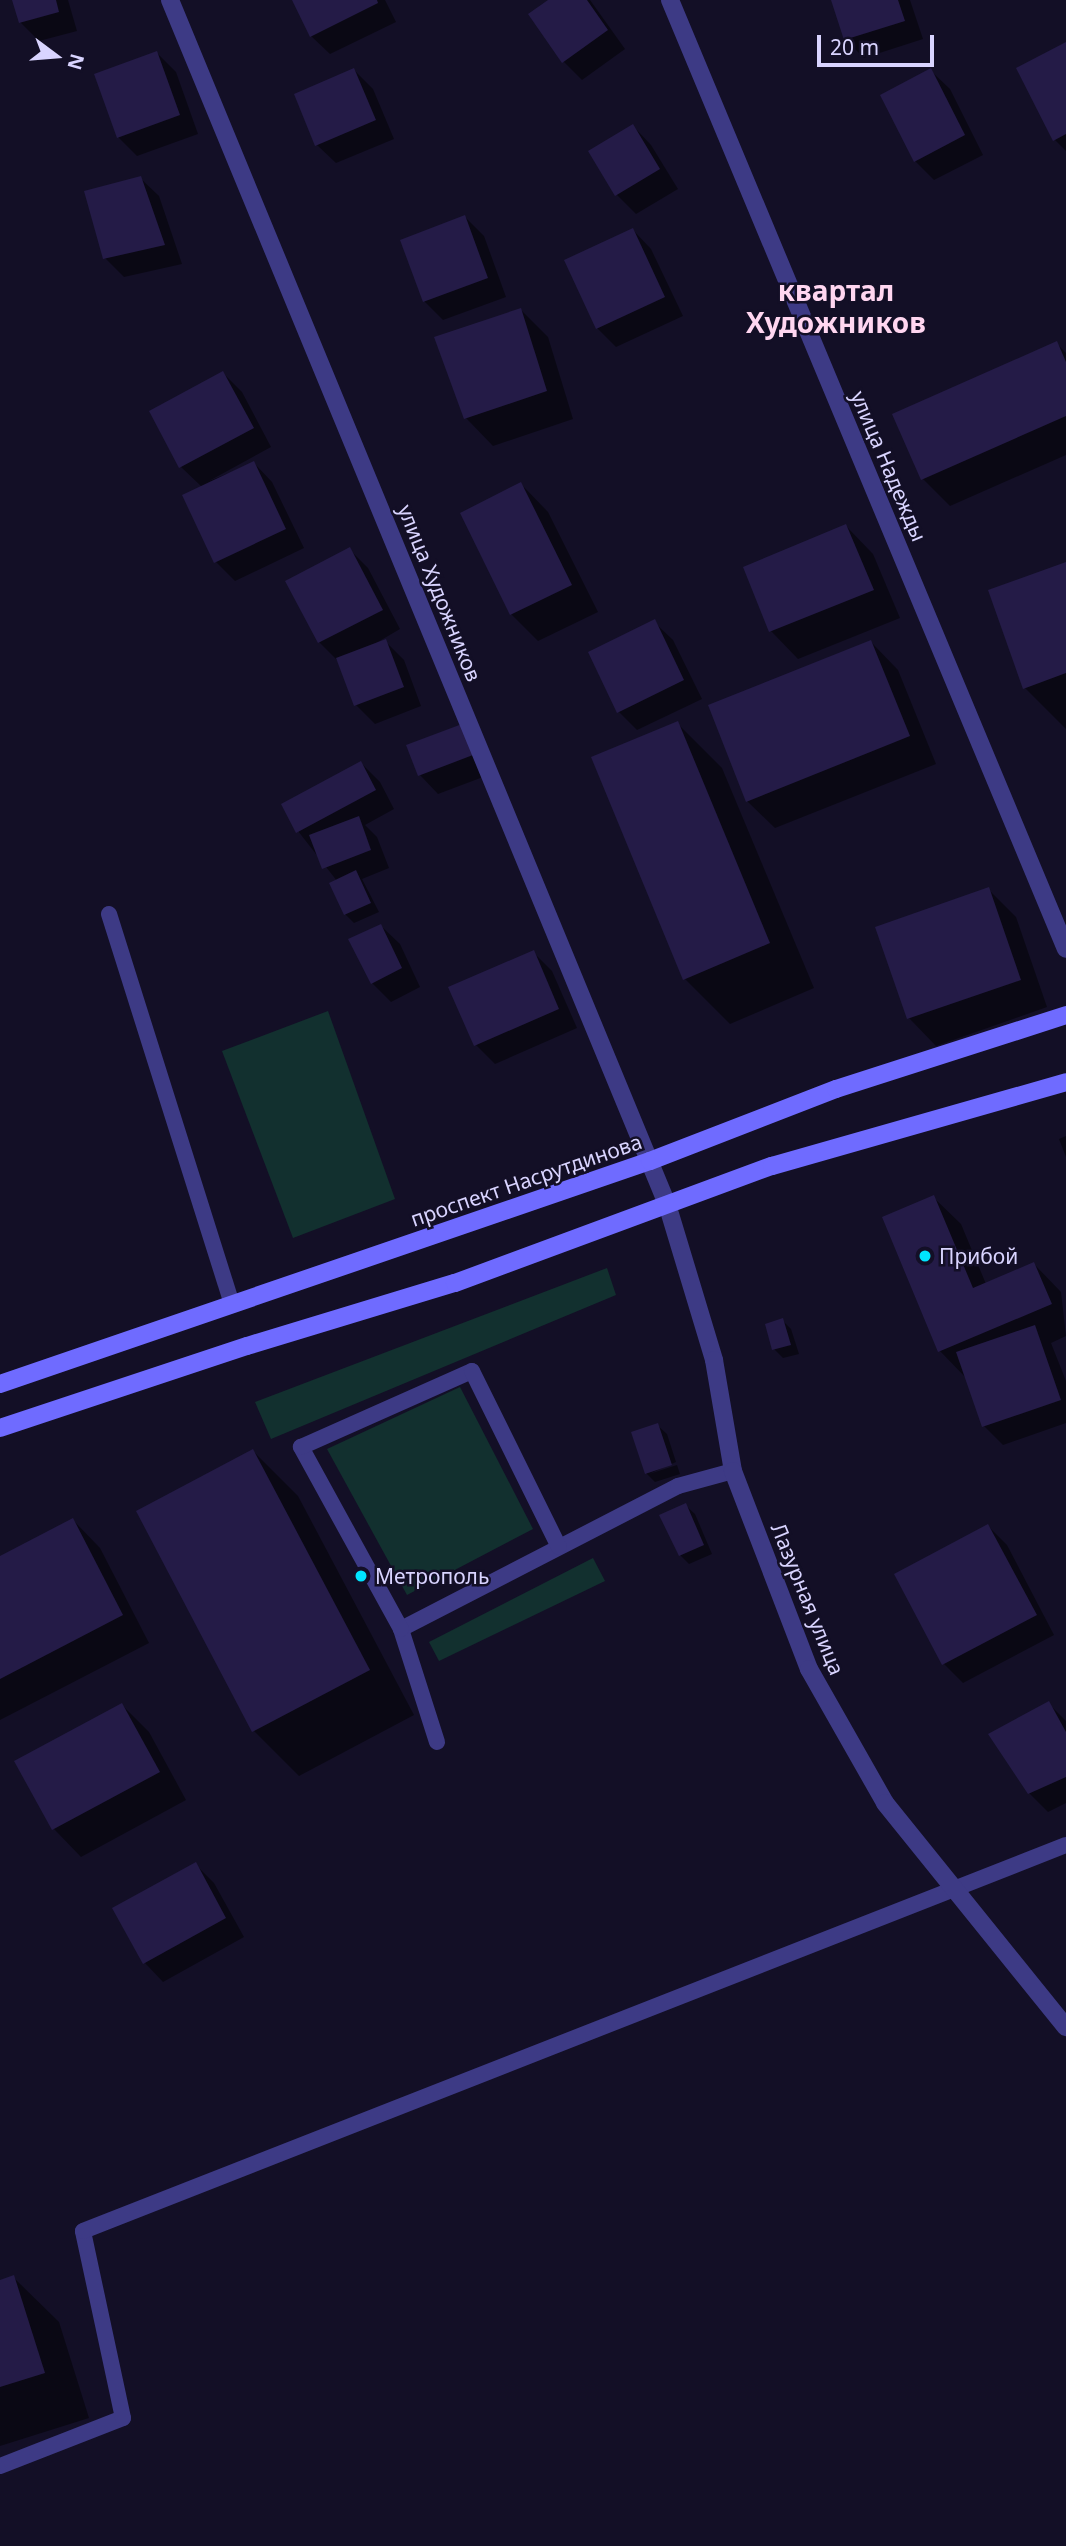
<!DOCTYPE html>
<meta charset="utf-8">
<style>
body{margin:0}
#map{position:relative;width:1066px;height:2546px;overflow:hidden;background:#130f26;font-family:"Noto Sans",sans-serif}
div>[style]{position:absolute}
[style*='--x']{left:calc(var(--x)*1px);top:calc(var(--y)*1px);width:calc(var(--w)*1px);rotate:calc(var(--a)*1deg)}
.green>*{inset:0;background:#12302f}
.shadow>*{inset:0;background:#0007}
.building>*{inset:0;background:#241b47}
.lane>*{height:16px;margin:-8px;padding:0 8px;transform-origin:8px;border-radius:8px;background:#3d3a85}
.street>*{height:18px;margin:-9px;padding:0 9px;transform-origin:9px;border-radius:9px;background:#3d3a85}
.secondary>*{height:18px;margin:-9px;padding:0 9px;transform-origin:9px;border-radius:9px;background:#6f6bff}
.dots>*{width:19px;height:19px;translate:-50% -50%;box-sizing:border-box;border:4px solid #130f26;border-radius:50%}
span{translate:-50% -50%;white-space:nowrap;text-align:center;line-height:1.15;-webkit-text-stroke:5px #130f26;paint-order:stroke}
.street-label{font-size:21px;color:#d9d4ff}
.poi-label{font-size:21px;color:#d9d4ff}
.left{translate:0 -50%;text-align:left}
.district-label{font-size:28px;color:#ffd6f0;font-weight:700}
.north{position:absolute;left:21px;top:21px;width:70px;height:70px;-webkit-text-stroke:5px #130f26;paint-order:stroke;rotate:106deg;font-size:19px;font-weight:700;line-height:28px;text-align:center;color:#d9d4ff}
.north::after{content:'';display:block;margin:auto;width:24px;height:32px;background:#d9d4ff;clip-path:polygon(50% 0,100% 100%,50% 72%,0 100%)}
.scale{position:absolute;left:817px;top:35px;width:117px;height:32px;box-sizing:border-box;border:4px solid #d9d4ff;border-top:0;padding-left:9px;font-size:21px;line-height:24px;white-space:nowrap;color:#d9d4ff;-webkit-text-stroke:5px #130f26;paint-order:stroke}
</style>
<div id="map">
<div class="green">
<i style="clip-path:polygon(328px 1011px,395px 1199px,293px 1238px,222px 1051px)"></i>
<i style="clip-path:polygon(607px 1268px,616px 1295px,271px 1439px,255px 1402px)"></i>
<i style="clip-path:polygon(460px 1387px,533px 1529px,407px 1595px,327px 1449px)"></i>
<i style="clip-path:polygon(593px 1558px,605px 1581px,439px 1661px,429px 1642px)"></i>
</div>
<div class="shadow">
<i style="clip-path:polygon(14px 0,68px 0,77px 31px,39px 41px,20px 22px)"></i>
<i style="clip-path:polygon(294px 0,385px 0,396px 22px,330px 54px,311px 36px)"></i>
<i style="clip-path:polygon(551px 0,590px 0,625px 49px,582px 80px,563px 61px)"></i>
<i style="clip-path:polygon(832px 0,910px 0,923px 39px,864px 58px,845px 39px)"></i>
<i style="clip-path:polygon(1066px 44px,1066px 151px,1055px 140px)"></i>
<i style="clip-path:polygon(157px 53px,176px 72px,198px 134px,137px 156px,118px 137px)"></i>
<i style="clip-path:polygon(354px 70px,373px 89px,394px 139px,336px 163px,317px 145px)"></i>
<i style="clip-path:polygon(931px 71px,950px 89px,983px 155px,934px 180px,915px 161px)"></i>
<i style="clip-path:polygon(633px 126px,651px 145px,678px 189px,636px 214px,617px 195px,590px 151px)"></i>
<i style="clip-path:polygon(140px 178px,159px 196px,182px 264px,124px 277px,105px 258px)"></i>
<i style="clip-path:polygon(465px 217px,484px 236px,506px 297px,443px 320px,424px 301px)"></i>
<i style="clip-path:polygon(633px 230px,651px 249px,683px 316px,616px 347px,597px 328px)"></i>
<i style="clip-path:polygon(521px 310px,548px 337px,573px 419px,493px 446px,466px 418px)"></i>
<i style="clip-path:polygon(1056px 343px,1066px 353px,1066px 455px,950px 506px,923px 479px)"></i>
<i style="clip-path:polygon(223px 373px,242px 392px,271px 447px,209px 481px,254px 463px,272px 482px,304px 548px,235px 581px,216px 562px,184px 496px,202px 487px,181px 467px)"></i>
<i style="clip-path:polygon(521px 484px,548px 512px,598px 612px,538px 641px,511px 614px)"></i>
<i style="clip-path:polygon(846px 526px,873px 554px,900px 618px,798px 659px,771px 631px,745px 568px)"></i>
<i style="clip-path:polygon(349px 549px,368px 568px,400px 629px,371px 646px,385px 641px,404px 660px,421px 706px,375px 724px,356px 705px,338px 661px,319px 642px)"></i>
<i style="clip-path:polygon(1066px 564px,1066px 729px,1025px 688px)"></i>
<i style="clip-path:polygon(654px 622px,673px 640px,702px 699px,637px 730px,619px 712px)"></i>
<i style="clip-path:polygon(871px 642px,898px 670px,936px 764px,775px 828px,747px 801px)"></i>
<i style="clip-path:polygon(677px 723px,722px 768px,814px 988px,730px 1024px,685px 979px)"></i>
<i style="clip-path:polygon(461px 726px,491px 774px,438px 794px,420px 775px)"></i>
<i style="clip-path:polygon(361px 763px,380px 782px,394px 809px,365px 825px,377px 837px,389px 868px,362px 879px,379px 912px,354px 923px,345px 914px,337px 881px,298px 831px)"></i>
<i style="clip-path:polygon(988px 889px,1016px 917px,1047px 1007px,936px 1046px,909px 1018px)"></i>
<i style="clip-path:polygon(381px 926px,400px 944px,420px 987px,391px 1002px,372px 983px)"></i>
<i style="clip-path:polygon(533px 952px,552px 971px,577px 1028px,495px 1064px,476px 1045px)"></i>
<i style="clip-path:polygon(1066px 1136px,1066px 1157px,1059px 1139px)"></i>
<i style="clip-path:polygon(933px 1197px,961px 1224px,986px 1284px,1034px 1264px,1061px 1292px,1066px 1336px,1051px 1343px,1066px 1381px,1066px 1423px,1003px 1445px,984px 1426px,967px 1379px,940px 1351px)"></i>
<i style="clip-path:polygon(782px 1320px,791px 1329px,799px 1354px,783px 1358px,774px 1349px)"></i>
<i style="clip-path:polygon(657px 1425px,667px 1434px,676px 1462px,649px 1474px,677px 1465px,680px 1474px,655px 1482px,646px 1473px)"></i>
<i style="clip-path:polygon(253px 1451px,298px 1496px,414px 1715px,299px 1776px,254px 1731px,138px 1512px)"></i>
<i style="clip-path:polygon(685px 1505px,695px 1514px,712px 1554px,689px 1564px,680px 1555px)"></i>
<i style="clip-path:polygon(73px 1520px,100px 1548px,149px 1643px,0 1720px,0 1558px)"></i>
<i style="clip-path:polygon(988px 1526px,1007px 1545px,1054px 1635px,963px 1683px,944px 1664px,896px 1575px)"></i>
<i style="clip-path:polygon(1048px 1703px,1066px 1721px,1066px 1803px,1048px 1812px,1029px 1793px)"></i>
<i style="clip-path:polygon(122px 1705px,149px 1732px,186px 1800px,81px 1857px,54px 1829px,17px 1762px)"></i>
<i style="clip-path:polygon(195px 1864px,214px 1883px,244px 1937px,163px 1982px,145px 1963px)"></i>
<i style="clip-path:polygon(13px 2277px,59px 2322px,89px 2418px,0 2446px,0 2281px)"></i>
</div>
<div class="building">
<i style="clip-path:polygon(12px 0,56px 0,59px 12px,19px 23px)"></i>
<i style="clip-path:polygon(292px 0,377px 0,378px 3px,310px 37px)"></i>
<i style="clip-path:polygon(548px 0,587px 0,608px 30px,562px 63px,528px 14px)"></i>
<i style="clip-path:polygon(831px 0,898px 0,905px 21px,844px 40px)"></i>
<i style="clip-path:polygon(1066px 42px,1066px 134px,1053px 141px,1016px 68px)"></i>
<i style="clip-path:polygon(157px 51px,180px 115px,117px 138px,94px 74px)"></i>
<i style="clip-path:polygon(354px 68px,376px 120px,315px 146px,294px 94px)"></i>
<i style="clip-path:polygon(931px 68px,965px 135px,914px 162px,880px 95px)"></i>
<i style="clip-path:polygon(633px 124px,660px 169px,615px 196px,588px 151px)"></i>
<i style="clip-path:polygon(141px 176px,165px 245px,103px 259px,84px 191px)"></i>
<i style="clip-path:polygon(465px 215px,488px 278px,423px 302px,400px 240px)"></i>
<i style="clip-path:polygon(633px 228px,665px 297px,596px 329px,564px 260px)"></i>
<i style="clip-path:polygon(521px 308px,547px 391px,464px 419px,434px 337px)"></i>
<i style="clip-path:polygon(1057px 341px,1066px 362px,1066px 416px,921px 480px,892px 414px)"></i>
<i style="clip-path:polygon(223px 371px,254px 428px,179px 468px,149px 411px)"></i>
<i style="clip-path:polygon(254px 461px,286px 529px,214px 563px,182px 495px)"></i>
<i style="clip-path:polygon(521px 482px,572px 585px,510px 615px,460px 513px)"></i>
<i style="clip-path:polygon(846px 524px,874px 590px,769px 632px,743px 567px)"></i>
<i style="clip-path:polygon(350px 547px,383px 610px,318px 643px,285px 581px)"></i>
<i style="clip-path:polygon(1066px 562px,1066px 673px,1023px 689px,988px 590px)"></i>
<i style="clip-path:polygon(655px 619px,684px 680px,617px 713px,588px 652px)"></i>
<i style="clip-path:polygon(386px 639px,404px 687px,354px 706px,336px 658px)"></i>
<i style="clip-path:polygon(871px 640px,910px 736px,746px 802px,708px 705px)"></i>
<i style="clip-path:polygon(678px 721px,770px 943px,683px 980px,591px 757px)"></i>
<i style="clip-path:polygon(462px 724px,473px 755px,418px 776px,406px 745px)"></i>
<i style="clip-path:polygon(361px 761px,376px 790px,296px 833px,281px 804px)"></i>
<i style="clip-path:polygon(359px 816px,371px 850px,322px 869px,309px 835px)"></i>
<i style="clip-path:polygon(356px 870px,371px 903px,344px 915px,329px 883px)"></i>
<i style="clip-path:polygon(989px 887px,1021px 980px,907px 1019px,875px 927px)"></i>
<i style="clip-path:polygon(381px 924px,402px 968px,371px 984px,348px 939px)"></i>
<i style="clip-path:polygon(534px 950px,559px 1009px,474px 1046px,448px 987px)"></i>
<i style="clip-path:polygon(934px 1195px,973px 1288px,1034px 1262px,1052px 1304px,938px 1352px,882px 1217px)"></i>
<i style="clip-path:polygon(783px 1318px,791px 1345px,772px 1350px,765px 1324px)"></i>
<i style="clip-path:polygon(1035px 1325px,1061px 1400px,982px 1427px,956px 1352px)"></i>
<i style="clip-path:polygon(658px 1423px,672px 1465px,645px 1474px,631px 1432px)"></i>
<i style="clip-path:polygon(253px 1449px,370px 1670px,252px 1732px,136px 1511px)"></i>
<i style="clip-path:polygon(686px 1503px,704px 1545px,679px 1556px,659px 1515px)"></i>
<i style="clip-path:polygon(73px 1518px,123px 1615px,0 1679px,0 1556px)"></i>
<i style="clip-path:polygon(988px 1524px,1037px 1615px,942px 1665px,894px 1574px)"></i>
<i style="clip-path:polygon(1049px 1701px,1066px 1732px,1066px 1777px,1028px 1794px,988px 1734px)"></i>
<i style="clip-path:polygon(122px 1703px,160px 1772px,52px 1830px,14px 1761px)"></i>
<i style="clip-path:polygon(196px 1862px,226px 1918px,143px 1964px,112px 1908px)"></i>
<i style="clip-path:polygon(14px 2275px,45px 2373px,0 2387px,0 2280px)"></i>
</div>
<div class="lane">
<i style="--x:109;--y:914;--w:407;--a:72.5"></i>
<i style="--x:401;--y:1629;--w:312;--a:-27.3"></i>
<i style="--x:678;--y:1486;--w:57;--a:-15.3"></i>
<i style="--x:437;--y:1742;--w:119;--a:-107.7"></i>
<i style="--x:401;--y:1629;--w:208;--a:-118.8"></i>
<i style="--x:301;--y:1447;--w:187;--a:-24"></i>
<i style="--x:472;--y:1371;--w:196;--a:63.7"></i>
<i style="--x:0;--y:2466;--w:132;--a:-21.3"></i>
<i style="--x:123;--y:2418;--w:191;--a:-102.1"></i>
<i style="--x:83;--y:2231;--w:1056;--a:-21.44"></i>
</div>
<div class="street">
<i style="--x:170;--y:0;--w:1303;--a:67.57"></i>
<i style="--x:667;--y:1204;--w:163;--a:73.2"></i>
<i style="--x:714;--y:1360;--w:113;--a:80.3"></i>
<i style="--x:733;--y:1471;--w:212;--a:69"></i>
<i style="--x:809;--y:1669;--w:154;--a:60.4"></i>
<i style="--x:885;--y:1803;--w:288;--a:51.1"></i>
<i style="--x:670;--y:0;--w:1028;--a:67.35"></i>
</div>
<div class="secondary">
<i style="--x:0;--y:1384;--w:687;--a:-18.94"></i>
<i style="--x:650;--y:1161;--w:199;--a:-21.2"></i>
<i style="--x:836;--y:1089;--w:242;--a:-17.8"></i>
<i style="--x:0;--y:1428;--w:260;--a:-18.4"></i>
<i style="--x:247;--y:1346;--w:217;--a:-16.9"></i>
<i style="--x:455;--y:1283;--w:338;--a:-20.3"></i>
<i style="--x:772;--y:1166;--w:306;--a:-15.9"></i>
</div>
<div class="dots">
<i style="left:925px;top:1256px;background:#00e5ff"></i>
<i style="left:361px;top:1576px;background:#00e5ff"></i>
</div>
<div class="street-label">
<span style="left:889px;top:466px;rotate:67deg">улица Надежды</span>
<span style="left:440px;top:593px;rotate:68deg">улица Художников</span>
<span style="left:526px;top:1180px;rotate:-19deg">проспект Насрутдинова</span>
<span style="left:808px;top:1599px;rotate:68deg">Лазурная улица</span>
</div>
<div class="poi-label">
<span class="left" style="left:939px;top:1256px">Прибой</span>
<span class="left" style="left:375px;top:1576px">Метрополь</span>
</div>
<div class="district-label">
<span style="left:836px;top:306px">квартал<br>Художников</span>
</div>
<div class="north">N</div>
<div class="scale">20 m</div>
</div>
